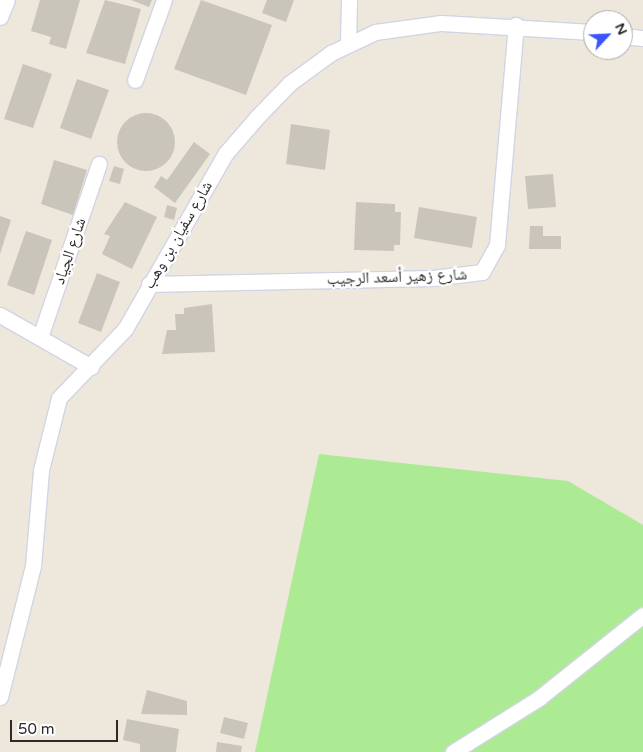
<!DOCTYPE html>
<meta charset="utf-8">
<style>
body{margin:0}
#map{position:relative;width:643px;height:752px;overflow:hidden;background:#eee7dc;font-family:"Varela Round","Noto Naskh Arabic",sans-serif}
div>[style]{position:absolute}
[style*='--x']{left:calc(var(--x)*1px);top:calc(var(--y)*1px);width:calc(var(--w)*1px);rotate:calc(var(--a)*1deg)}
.green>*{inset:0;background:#adea94}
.building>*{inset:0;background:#c9c5bb}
.round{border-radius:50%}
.roads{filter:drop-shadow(1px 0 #d1d4e5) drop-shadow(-1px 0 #d1d4e5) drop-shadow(0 1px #d1d4e5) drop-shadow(0 -1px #d1d4e5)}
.minor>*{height:15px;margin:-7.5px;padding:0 7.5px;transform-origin:7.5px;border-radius:7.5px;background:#fff}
span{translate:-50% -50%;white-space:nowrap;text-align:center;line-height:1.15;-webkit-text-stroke:4.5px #fff;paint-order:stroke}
.street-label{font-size:16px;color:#2b2b2b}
.north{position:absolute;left:583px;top:10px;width:50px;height:50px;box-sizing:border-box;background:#fff;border:1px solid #aaa;border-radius:50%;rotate:65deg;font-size:14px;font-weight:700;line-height:20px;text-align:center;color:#2b2b2b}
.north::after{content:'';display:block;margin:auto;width:18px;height:22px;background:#3955ff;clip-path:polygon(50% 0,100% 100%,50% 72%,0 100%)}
.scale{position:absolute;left:10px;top:720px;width:108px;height:22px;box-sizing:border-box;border:2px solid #2b2b2b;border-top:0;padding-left:6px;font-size:15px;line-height:18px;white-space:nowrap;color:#2b2b2b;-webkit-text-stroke:4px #fff;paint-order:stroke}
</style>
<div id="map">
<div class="green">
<i style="clip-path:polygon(319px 454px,568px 481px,643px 525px,643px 752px,255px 752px)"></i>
</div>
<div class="building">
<i style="clip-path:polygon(40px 0,80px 0,66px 49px,49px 44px,51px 37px,31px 31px)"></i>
<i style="clip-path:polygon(105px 0,141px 9px,125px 64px,86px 53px)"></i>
<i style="clip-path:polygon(131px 0,152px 0,149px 7px)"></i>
<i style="clip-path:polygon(201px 0,272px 25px,246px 95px,174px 69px)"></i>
<i style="clip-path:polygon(267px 0,294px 0,286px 22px,262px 13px)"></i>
<i style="clip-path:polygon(23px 64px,52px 74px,33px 128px,4px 119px)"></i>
<i style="clip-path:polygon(77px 79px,109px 90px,91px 139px,60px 128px)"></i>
<i class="round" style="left:117px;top:113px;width:58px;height:58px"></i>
<i style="clip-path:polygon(291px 124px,330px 130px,325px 170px,286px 164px)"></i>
<i style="clip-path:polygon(194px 142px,210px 154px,175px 203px,154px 187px,161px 176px,167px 180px)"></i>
<i style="clip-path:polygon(54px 160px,87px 170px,73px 215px,41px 204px)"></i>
<i style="clip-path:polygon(114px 166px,124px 169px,120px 184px,109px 181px)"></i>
<i style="clip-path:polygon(553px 174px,556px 207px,528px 209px,525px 176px)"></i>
<i style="clip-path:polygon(125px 202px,157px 217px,132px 269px,102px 254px,110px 236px,104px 234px)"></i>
<i style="clip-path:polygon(356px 202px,395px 204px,395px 212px,401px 212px,400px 245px,394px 245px,394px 251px,354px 250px)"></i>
<i style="clip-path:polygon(167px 205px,177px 208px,174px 220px,164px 217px)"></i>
<i style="clip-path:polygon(419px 207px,477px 217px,472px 248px,414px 238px)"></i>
<i style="clip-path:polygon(0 216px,11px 220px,0 254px)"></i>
<i style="clip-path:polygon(530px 226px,543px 226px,543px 236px,561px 236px,561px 249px,529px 249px)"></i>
<i style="clip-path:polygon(26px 231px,52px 240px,34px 295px,7px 285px)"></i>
<i style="clip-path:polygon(97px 273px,120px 282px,101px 332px,78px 323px)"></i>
<i style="clip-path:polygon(212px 304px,215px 352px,162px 354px,167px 330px,176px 330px,175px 314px,184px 314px,184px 308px)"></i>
<i style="clip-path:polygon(147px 690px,187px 701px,187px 715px,141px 714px)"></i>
<i style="clip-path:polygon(224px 717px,248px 723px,244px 739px,220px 733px)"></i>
<i style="clip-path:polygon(127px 719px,179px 729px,176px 752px,140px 752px,140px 744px,123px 740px)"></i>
<i style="clip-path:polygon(217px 742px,242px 746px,241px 752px,216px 752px)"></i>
</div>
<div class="roads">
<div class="minor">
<i style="--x:0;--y:17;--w:18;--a:-68"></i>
<i style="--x:623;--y:36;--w:20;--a:6"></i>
<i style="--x:348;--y:42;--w:42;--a:-88.6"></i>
<i style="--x:135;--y:80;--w:85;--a:-70.1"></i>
<i style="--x:149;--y:284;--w:284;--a:-1.2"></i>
<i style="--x:433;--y:278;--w:49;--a:-7"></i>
<i style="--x:482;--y:272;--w:31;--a:-61"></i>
<i style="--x:497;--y:245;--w:221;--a:-85.1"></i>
<i style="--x:0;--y:315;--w:105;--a:29.7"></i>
<i style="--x:40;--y:337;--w:183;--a:-71.2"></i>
<i style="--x:0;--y:697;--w:135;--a:-75.9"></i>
<i style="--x:33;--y:566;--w:96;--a:-85.2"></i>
<i style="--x:41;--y:470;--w:74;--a:-76"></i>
<i style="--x:59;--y:398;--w:95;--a:-46.3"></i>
<i style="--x:125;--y:329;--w:203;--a:-60.2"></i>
<i style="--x:226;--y:153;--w:49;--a:-49.1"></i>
<i style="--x:258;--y:116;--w:46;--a:-45.9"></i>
<i style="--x:290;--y:83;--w:51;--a:-36.2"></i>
<i style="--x:331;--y:53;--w:49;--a:-25.5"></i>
<i style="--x:375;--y:32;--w:67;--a:-7.8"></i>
<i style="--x:441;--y:23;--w:152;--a:3.4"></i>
<i style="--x:453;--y:752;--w:102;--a:-32.1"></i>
<i style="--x:539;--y:698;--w:133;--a:-38.6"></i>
</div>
</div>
<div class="street-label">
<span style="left:178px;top:235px;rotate:-60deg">شارع سفيان بن وهب</span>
<span style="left:70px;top:251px;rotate:-71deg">شارع الجياد</span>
<span style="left:397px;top:277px;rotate:-2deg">شارع زهير أسعد الرجيب</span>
</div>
<div class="north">N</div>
<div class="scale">50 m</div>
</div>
